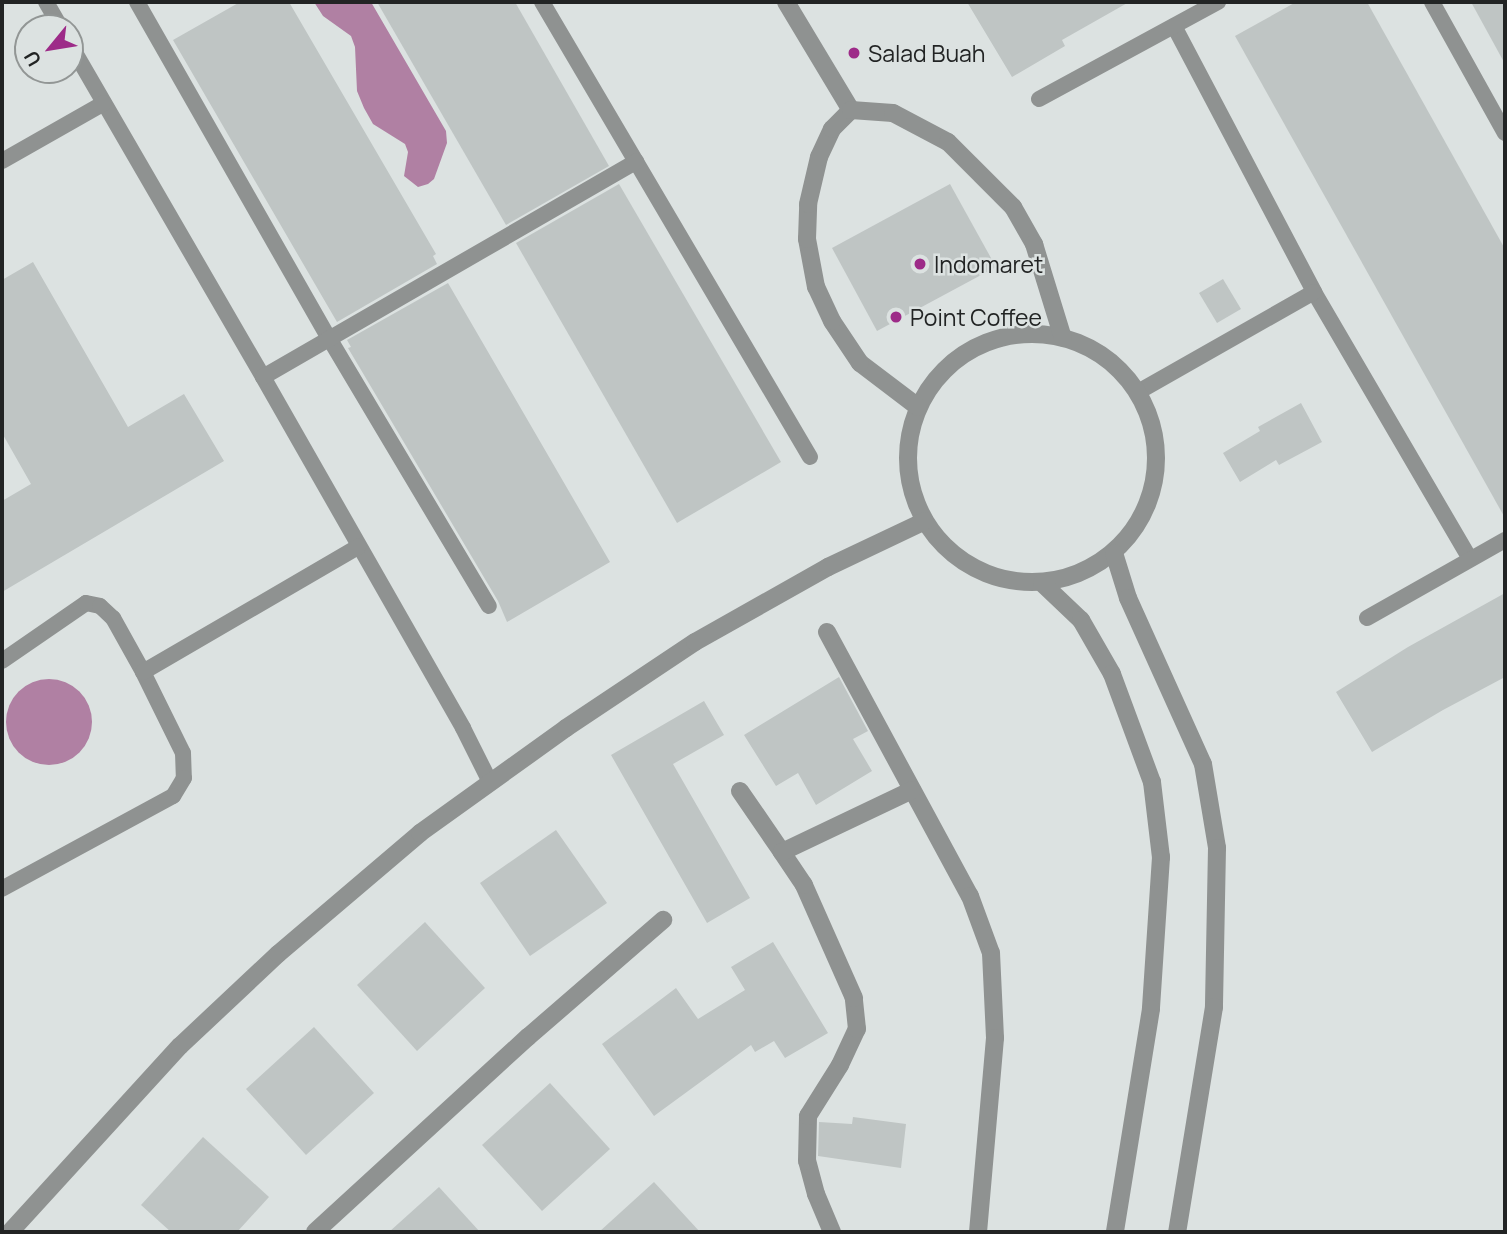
<!DOCTYPE html>
<style>
body{margin:0}
#map{position:relative;width:1507px;height:1234px;overflow:hidden;background:#dce2e1;font-family:Manrope,sans-serif}
div>[style]{position:absolute}
[style*='--x']{left:calc(var(--x)*1px);top:calc(var(--y)*1px);width:calc(var(--w)*1px);rotate:calc(var(--a)*1deg)}
.water>*{inset:0;background:#b080a3}
.round{border-radius:50%}
.building>*{inset:0;background:#bfc5c4}
.lane>*{height:16px;margin:-8px;padding:0 8px;transform-origin:8px;border-radius:8px;background:#8f9291}
.street>*{height:18px;margin:-9px;padding:0 9px;transform-origin:9px;border-radius:9px;background:#8f9291}
.street>.ring{margin:-9px;padding:0;box-sizing:content-box;background:none;border:18px solid #8f9291;border-radius:50%}
.dots>*{width:19px;height:19px;translate:-50% -50%;box-sizing:border-box;border:4px solid #dce2e1;border-radius:50%}
span{translate:-50% -50%;white-space:nowrap;text-align:center;line-height:1.15;-webkit-text-stroke:5px #dce2e1;paint-order:stroke}
.poi-label{font-size:23px;color:#222424}
.left{translate:0 -50%;text-align:left}
.frame{position:absolute;inset:0;border:4px solid #222424;pointer-events:none}
.north{position:absolute;left:14px;top:14px;width:70px;height:70px;box-sizing:border-box;background:#dce2e1;border:2px solid #929695;border-radius:50%;rotate:240deg;font-size:19px;font-weight:700;line-height:28px;text-align:center;color:#222424}
.north::after{content:'';display:block;margin:auto;width:24px;height:32px;background:#9d2b88;clip-path:polygon(50% 0,100% 100%,50% 72%,0 100%)}
</style>
<div id="map">
<div class="water">
<i style="clip-path:polygon(314px 2px,371px 2px,446px 131px,447px 143px,434px 179px,428px 184px,418px 187px,404px 176px,408px 152px,405px 144px,373px 124px,364px 108px,357px 91px,355px 47px,351px 36px,323px 16px)"></i>
<i class="round" style="left:6px;top:679px;width:86px;height:86px"></i>
</div>
<div class="building">
<i style="clip-path:polygon(240px 2px,289px 2px,436px 254px,433px 256px,437px 264px,337px 322px,173px 40px)"></i>
<i style="clip-path:polygon(377px 2px,515px 2px,609px 166px,506px 225px)"></i>
<i style="clip-path:polygon(967px 2px,1129px 2px,1062px 40px,1065px 46px,1012px 77px)"></i>
<i style="clip-path:polygon(1296px 2px,1367px 2px,1505px 249px,1505px 518px,1235px 36px)"></i>
<i style="clip-path:polygon(1471px 2px,1505px 2px,1505px 64px)"></i>
<i style="clip-path:polygon(619px 184px,781px 462px,677px 523px,516px 243px)"></i>
<i style="clip-path:polygon(950px 184px,996px 267px,877px 331px,832px 248px)"></i>
<i style="clip-path:polygon(33px 262px,128px 427px,184px 394px,224px 461px,2px 592px,2px 501px,31px 484px,2px 433px,2px 280px)"></i>
<i style="clip-path:polygon(1223px 279px,1241px 309px,1217px 323px,1199px 293px)"></i>
<i style="clip-path:polygon(448px 283px,610px 562px,507px 622px,498px 601px,348px 348px,351px 347px,347px 340px)"></i>
<i style="clip-path:polygon(1301px 403px,1322px 442px,1279px 465px,1276px 460px,1240px 482px,1223px 453px,1260px 431px,1258px 427px)"></i>
<i style="clip-path:polygon(1505px 593px,1505px 677px,1443px 710px,1372px 752px,1336px 692px,1408px 647px)"></i>
<i style="clip-path:polygon(839px 677px,868px 731px,853px 739px,872px 771px,816px 805px,798px 773px,776px 786px,744px 735px)"></i>
<i style="clip-path:polygon(704px 701px,724px 735px,673px 764px,750px 898px,707px 923px,611px 755px)"></i>
<i style="clip-path:polygon(556px 830px,607px 903px,530px 956px,480px 883px)"></i>
<i style="clip-path:polygon(425px 922px,485px 988px,417px 1051px,357px 985px)"></i>
<i style="clip-path:polygon(773px 942px,828px 1033px,785px 1058px,774px 1041px,755px 1052px,751px 1045px,654px 1116px,602px 1044px,676px 988px,698px 1019px,745px 990px,731px 967px)"></i>
<i style="clip-path:polygon(314px 1027px,374px 1093px,306px 1155px,246px 1089px)"></i>
<i style="clip-path:polygon(550px 1083px,610px 1149px,542px 1211px,482px 1145px)"></i>
<i style="clip-path:polygon(853px 1117px,906px 1124px,901px 1168px,818px 1156px,819px 1122px,852px 1124px)"></i>
<i style="clip-path:polygon(203px 1137px,269px 1197px,237px 1232px,171px 1232px,141px 1205px)"></i>
<i style="clip-path:polygon(654px 1182px,700px 1232px,599px 1232px)"></i>
<i style="clip-path:polygon(439px 1187px,480px 1232px,389px 1232px)"></i>
</div>
<div class="lane">
<i style="--x:46;--y:2;--w:30;--a:60"></i>
<i style="--x:137;--y:2;--w:387;--a:60.3"></i>
<i style="--x:329;--y:338;--w:312;--a:59.2"></i>
<i style="--x:542;--y:2;--w:528;--a:59.5"></i>
<i style="--x:1432;--y:2;--w:150;--a:60.9"></i>
<i style="--x:1174;--y:26;--w:301;--a:62.2"></i>
<i style="--x:1314;--y:292;--w:309;--a:59.7"></i>
<i style="--x:70;--y:44;--w:385;--a:59.9"></i>
<i style="--x:263;--y:377;--w:404;--a:60.3"></i>
<i style="--x:463;--y:728;--w:60;--a:63.4"></i>
<i style="--x:1039;--y:99;--w:204;--a:-28.5"></i>
<i style="--x:2;--y:161;--w:117;--a:-29.6"></i>
<i style="--x:263;--y:377;--w:431;--a:-30"></i>
<i style="--x:1138;--y:392;--w:202;--a:-29.6"></i>
<i style="--x:1367;--y:618;--w:159;--a:-29.5"></i>
<i style="--x:2;--y:661;--w:102;--a:-34.6"></i>
<i style="--x:86;--y:603;--w:14;--a:12"></i>
<i style="--x:100;--y:606;--w:18;--a:43"></i>
<i style="--x:113;--y:618;--w:62;--a:60.9"></i>
<i style="--x:143;--y:672;--w:90;--a:63.7"></i>
<i style="--x:183;--y:753;--w:25;--a:88"></i>
<i style="--x:184;--y:778;--w:21;--a:121"></i>
<i style="--x:173;--y:796;--w:195;--a:151.5"></i>
<i style="--x:143;--y:672;--w:249;--a:-30.2"></i>
</div>
<div class="street">
<i style="--x:786;--y:2;--w:126;--a:59"></i>
<i class="ring" style="left:908px;top:334px;width:230px;height:230px"></i>
<i style="--x:918;--y:407;--w:73;--a:-142.8"></i>
<i style="--x:860;--y:363;--w:50;--a:-123.7"></i>
<i style="--x:832;--y:321;--w:38;--a:-115"></i>
<i style="--x:816;--y:287;--w:49;--a:-100.6"></i>
<i style="--x:807;--y:239;--w:35;--a:-88"></i>
<i style="--x:808;--y:204;--w:48;--a:-76.8"></i>
<i style="--x:819;--y:157;--w:31;--a:-65"></i>
<i style="--x:832;--y:129;--w:27;--a:-45"></i>
<i style="--x:851;--y:110;--w:42;--a:4.1"></i>
<i style="--x:893;--y:113;--w:62;--a:27.8"></i>
<i style="--x:948;--y:142;--w:92;--a:45"></i>
<i style="--x:1013;--y:207;--w:43;--a:60.4"></i>
<i style="--x:1034;--y:244;--w:98;--a:72.9"></i>
<i style="--x:1114;--y:553;--w:47;--a:72.7"></i>
<i style="--x:1128;--y:598;--w:182;--a:65.7"></i>
<i style="--x:1203;--y:764;--w:85;--a:80.5"></i>
<i style="--x:1217;--y:848;--w:159;--a:91.1"></i>
<i style="--x:1214;--y:1007;--w:228;--a:99.3"></i>
<i style="--x:1042;--y:583;--w:54;--a:43.5"></i>
<i style="--x:1081;--y:620;--w:62;--a:60.1"></i>
<i style="--x:1112;--y:674;--w:115;--a:69.7"></i>
<i style="--x:1152;--y:782;--w:76;--a:83.2"></i>
<i style="--x:1161;--y:857;--w:152;--a:93.8"></i>
<i style="--x:1151;--y:1009;--w:226;--a:99.2"></i>
<i style="--x:827;--y:632;--w:300;--a:61.6"></i>
<i style="--x:970;--y:896;--w:61;--a:69.8"></i>
<i style="--x:991;--y:953;--w:85;--a:87.3"></i>
<i style="--x:995;--y:1038;--w:195;--a:95"></i>
<i style="--x:740;--y:791;--w:74;--a:55.5"></i>
<i style="--x:10;--y:1232;--w:252;--a:-47.6"></i>
<i style="--x:180;--y:1046;--w:134;--a:-43.2"></i>
<i style="--x:278;--y:954;--w:187;--a:-40.4"></i>
<i style="--x:420;--y:833;--w:180;--a:-35.7"></i>
<i style="--x:566;--y:728;--w:155;--a:-33.7"></i>
<i style="--x:695;--y:642;--w:153;--a:-29.4"></i>
<i style="--x:828;--y:567;--w:107;--a:-25.4"></i>
<i style="--x:315;--y:1232;--w:289;--a:-42.5"></i>
<i style="--x:528;--y:1037;--w:179;--a:-40.9"></i>
<i style="--x:832;--y:1232;--w:41;--a:-112.8"></i>
<i style="--x:816;--y:1194;--w:34;--a:-105"></i>
<i style="--x:807;--y:1161;--w:45;--a:-88.7"></i>
<i style="--x:808;--y:1116;--w:60;--a:-57.9"></i>
<i style="--x:840;--y:1065;--w:40;--a:-65"></i>
<i style="--x:857;--y:1029;--w:31;--a:-96"></i>
<i style="--x:854;--y:998;--w:124;--a:-113.9"></i>
<i style="--x:804;--y:885;--w:40;--a:-124"></i>
<i style="--x:782;--y:852;--w:144;--a:-25.5"></i>
</div>
<div class="dots">
<i style="left:854px;top:53px;background:#9d2b88"></i>
<i style="left:920px;top:264px;background:#9d2b88"></i>
<i style="left:896px;top:317px;background:#9d2b88"></i>
</div>
<div class="poi-label">
<span class="left" style="left:868px;top:53px">Salad Buah</span>
<span class="left" style="left:934px;top:264px">Indomaret</span>
<span class="left" style="left:910px;top:317px">Point Coffee</span>
</div>
<div class="frame"></div>
<div class="north">U</div>
</div>
